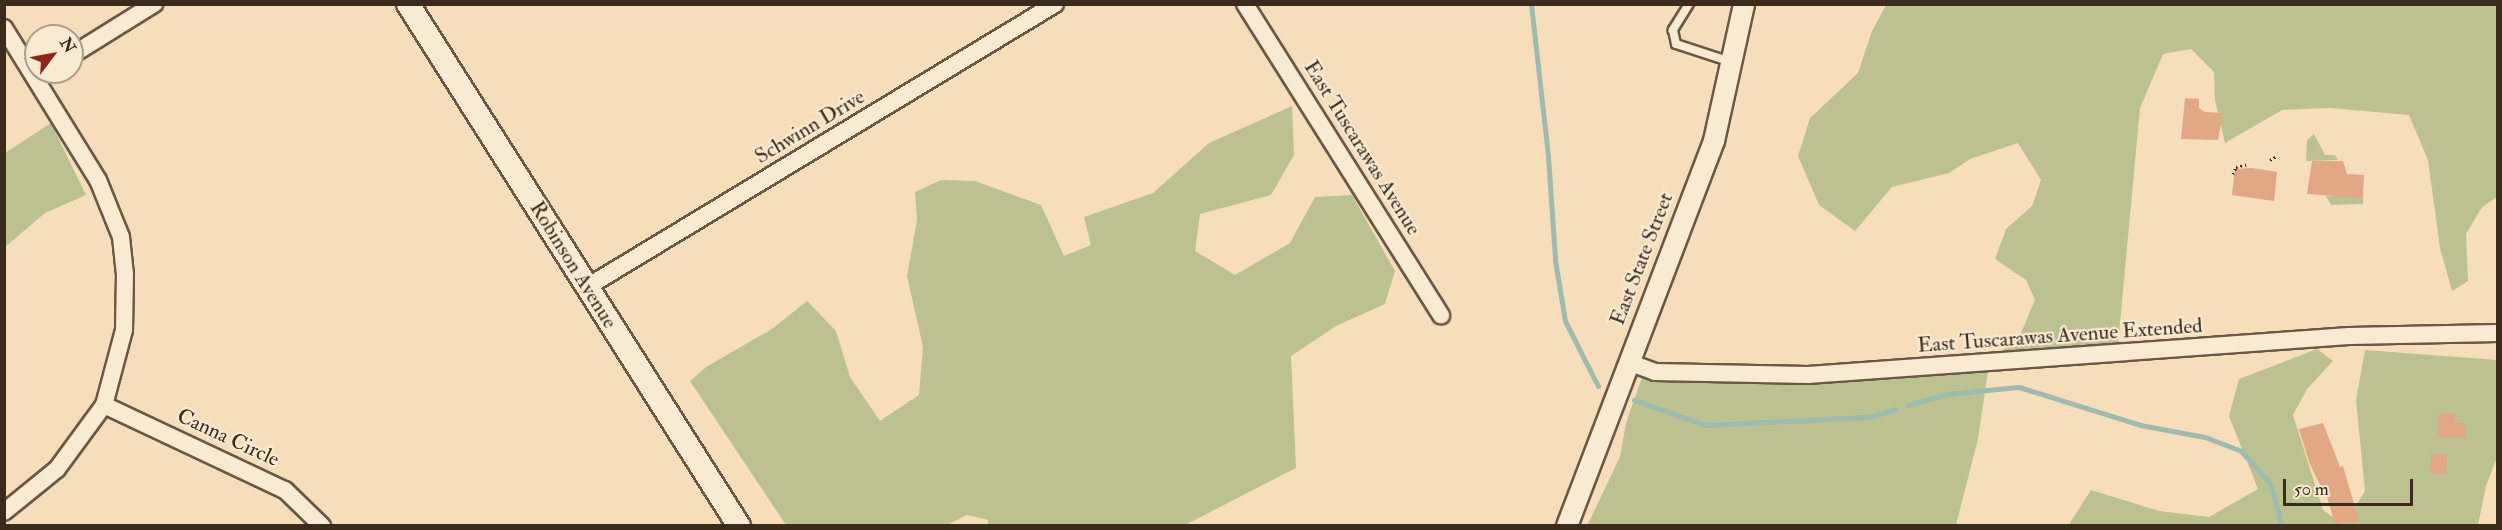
<!DOCTYPE html>
<style>
body{margin:0}
#map{position:relative;width:2502px;height:530px;overflow:hidden;background:#f6deba;font-family:"IM FELL Double Pica",serif}
div>[style]{position:absolute}
[style*='--x']{left:calc(var(--x)*1px);top:calc(var(--y)*1px);width:calc(var(--w)*1px);rotate:calc(var(--a)*1deg)}
.green>*{inset:0;background:#bcc190}
.stream>*{height:5px;margin:-2.5px;padding:0 2.5px;transform-origin:2.5px;border-radius:2.5px;background:#9dbcad}
.building>*{inset:0;background:#e2a783}
.path>*{height:3px;margin-top:-1.5px;transform-origin:0;background:repeating-linear-gradient(90deg,#3b2b1d 0 1.5px,transparent 0 4.5px)}
.roads{filter:drop-shadow(2px 0 #6a5844) drop-shadow(-2px 0 #6a5844) drop-shadow(0 2px #6a5844) drop-shadow(0 -2px #6a5844)}
.service>*{height:8px;margin:-4px;padding:0 4px;transform-origin:4px;border-radius:4px;background:#f9ead2}
.minor>*{height:16px;margin:-8px;padding:0 8px;transform-origin:8px;border-radius:8px;background:#f9ead2}
.tertiary>*{height:20px;margin:-10px;padding:0 10px;transform-origin:10px;border-radius:10px;background:#f9ead2}
.secondary>*{height:22px;margin:-11px;padding:0 11px;transform-origin:11px;border-radius:11px;background:#f9ead2}
span{translate:-50% -50%;white-space:nowrap;text-align:center;line-height:1.15;-webkit-text-stroke:4.5px #f9ead2;paint-order:stroke}
.street-label{font-size:21px;color:#3b2b1d}
.frame{position:absolute;inset:0;border:6px solid #3b2b1d;pointer-events:none}
.north{position:absolute;left:24px;top:24px;width:60px;height:60px;box-sizing:border-box;background:#f9ead2;border:2px solid #ad9e8a;border-radius:50%;rotate:58deg;font-size:16px;font-weight:700;line-height:24px;text-align:center;color:#3b2b1d}
.north::after{content:'';display:block;margin:auto;width:21px;height:27px;background:#8f2418;clip-path:polygon(50% 0,100% 100%,50% 72%,0 100%)}
.scale{position:absolute;left:2283px;top:479px;width:130px;height:27px;box-sizing:border-box;border:3px solid #3b2b1d;border-top:0;padding-left:8px;font-size:18px;line-height:21px;white-space:nowrap;color:#3b2b1d;-webkit-text-stroke:4px #f9ead2;paint-order:stroke}
</style>
<div id="map">
<div class="green">
<i style="clip-path:polygon(1886px 5px,2497px 5px,2497px 197px,2482px 207px,2466px 234px,2468px 281px,2452px 291px,2440px 248px,2428px 160px,2409px 115px,2330px 108px,2282px 110px,2225px 143px,2215px 100px,2214px 72px,2191px 49px,2163px 54px,2140px 108px,2117px 355px,1989px 364px,1978px 439px,1956px 525px,1587px 526px,1620px 457px,1626px 423px,1645px 369px,1655px 372px,1989px 364px,2021px 333px,2035px 300px,2026px 280px,1995px 259px,2006px 229px,2032px 206px,2041px 180px,2018px 143px,1970px 159px,1949px 173px,1892px 187px,1855px 231px,1819px 205px,1798px 156px,1810px 118px,1858px 73px,1872px 31px)"></i>
<i style="clip-path:polygon(1292px 106px,1294px 155px,1271px 195px,1200px 214px,1195px 251px,1235px 275px,1290px 243px,1315px 197px,1352px 195px,1395px 271px,1385px 304px,1336px 326px,1291px 356px,1296px 468px,1185px 525px,988px 525px,988px 520px,967px 515px,947px 525px,786px 525px,690px 381px,706px 367px,772px 329px,807px 301px,836px 331px,850px 377px,880px 421px,919px 395px,923px 347px,907px 276px,917px 220px,915px 192px,941px 180px,975px 181px,1041px 205px,1064px 256px,1091px 245px,1084px 217px,1153px 193px,1209px 143px)"></i>
<i style="clip-path:polygon(51px 123px,86px 195px,45px 213px,5px 247px,5px 153px)"></i>
<i style="clip-path:polygon(2314px 134px,2325px 155px,2335px 155px,2338px 160px,2306px 161px,2307px 140px)"></i>
<i style="clip-path:polygon(2326px 196px,2363px 196px,2363px 204px,2331px 205px)"></i>
<i style="clip-path:polygon(2317px 349px,2333px 361px,2307px 389px,2293px 415px,2323px 510px,2344px 525px,2068px 526px,2091px 490px,2159px 511px,2209px 517px,2258px 489px,2229px 416px,2239px 379px)"></i>
<i style="clip-path:polygon(2365px 350px,2497px 360px,2497px 457px,2486px 486px,2478px 525px,2344px 525px,2365px 491px,2356px 400px)"></i>
</div>
<div class="stream">
<i style="--x:1531;--y:4;--w:153;--a:83.6"></i>
<i style="--x:1548;--y:156;--w:104;--a:86.1"></i>
<i style="--x:1555;--y:260;--w:62;--a:80.7"></i>
<i style="--x:1565;--y:321;--w:73;--a:63.1"></i>
<i style="--x:1634;--y:400;--w:75;--a:19.4"></i>
<i style="--x:1705;--y:425;--w:164;--a:-2.8"></i>
<i style="--x:1869;--y:417;--w:27;--a:-17"></i>
<i style="--x:1908;--y:405;--w:40;--a:-16"></i>
<i style="--x:1946;--y:394;--w:73;--a:-5.5"></i>
<i style="--x:2019;--y:387;--w:127;--a:17.4"></i>
<i style="--x:2140;--y:425;--w:66;--a:10.5"></i>
<i style="--x:2205;--y:437;--w:39;--a:21"></i>
<i style="--x:2241;--y:451;--w:43;--a:47.8"></i>
<i style="--x:2270;--y:483;--w:45;--a:74.4"></i>
</div>
<div class="building">
<i style="clip-path:polygon(2185px 98px,2199px 99px,2199px 108px,2205px 112px,2223px 113px,2218px 140px,2181px 139px)"></i>
<i style="clip-path:polygon(2312px 161px,2343px 161px,2347px 174px,2364px 175px,2363px 198px,2307px 194px)"></i>
<i style="clip-path:polygon(2252px 168px,2277px 172px,2274px 201px,2232px 195px,2235px 169px)"></i>
<i style="clip-path:polygon(2439px 413px,2456px 414px,2455px 423px,2466px 423px,2466px 438px,2437px 437px)"></i>
<i style="clip-path:polygon(2323px 423px,2340px 467px,2343px 466px,2359px 521px,2335px 525px,2324px 486px,2321px 487px,2309px 462px,2299px 429px)"></i>
<i style="clip-path:polygon(2431px 454px,2447px 455px,2446px 474px,2430px 473px)"></i>
</div>
<div class="path">
<i style="--x:2270;--y:160;--w:8;--a:-30"></i>
<i style="--x:2233;--y:174;--w:8;--a:-67"></i>
<i style="--x:2236;--y:167;--w:12;--a:-14"></i>
</div>
<div class="roads">
<div class="service">
<i style="--x:1689;--y:4;--w:31;--a:122"></i>
<i style="--x:1673;--y:30;--w:14;--a:78"></i>
<i style="--x:1676;--y:44;--w:58;--a:18.1"></i>
</div>
<div class="minor">
<i style="--x:1245;--y:4;--w:368;--a:57.8"></i>
<i style="--x:4;--y:28;--w:179;--a:58.3"></i>
<i style="--x:98;--y:180;--w:61;--a:68"></i>
<i style="--x:121;--y:237;--w:36;--a:84"></i>
<i style="--x:125;--y:273;--w:57;--a:91"></i>
<i style="--x:124;--y:330;--w:78;--a:104.9"></i>
<i style="--x:104;--y:405;--w:79;--a:126.3"></i>
<i style="--x:57;--y:469;--w:68;--a:140.9"></i>
<i style="--x:72;--y:55;--w:97;--a:-31.9"></i>
<i style="--x:587;--y:287;--w:547;--a:-31.16"></i>
<i style="--x:1628;--y:362;--w:29;--a:20"></i>
<i style="--x:1655;--y:372;--w:153;--a:1.1"></i>
<i style="--x:1808;--y:375;--w:542;--a:-4.12"></i>
<i style="--x:2349;--y:336;--w:149;--a:-1.2"></i>
<i style="--x:104;--y:405;--w:200;--a:25.2"></i>
<i style="--x:285;--y:490;--w:52;--a:44.2"></i>
</div>
<div class="tertiary">
<i style="--x:1567;--y:526;--w:412;--a:-69.1"></i>
<i style="--x:1714;--y:141;--w:140;--a:-77.6"></i>
</div>
<div class="secondary">
<i style="--x:408;--y:4;--w:618;--a:57.62"></i>
</div>
</div>
<div class="street-label">
<span style="left:810px;top:127px;rotate:-31deg">Schwinn Drive</span>
<span style="left:1362px;top:148px;rotate:58deg">East Tuscarawas Avenue</span>
<span style="left:1642px;top:259px;rotate:-69deg">East State Street</span>
<span style="left:573px;top:265px;rotate:58deg">Robinson Avenue</span>
<span style="left:2060px;top:336px;rotate:-4deg">East Tuscarawas Avenue Extended</span>
<span style="left:228px;top:438px;rotate:25deg">Canna Circle</span>
</div>
<div class="frame"></div>
<div class="north">N</div>
<div class="scale">50 m</div>
</div>
